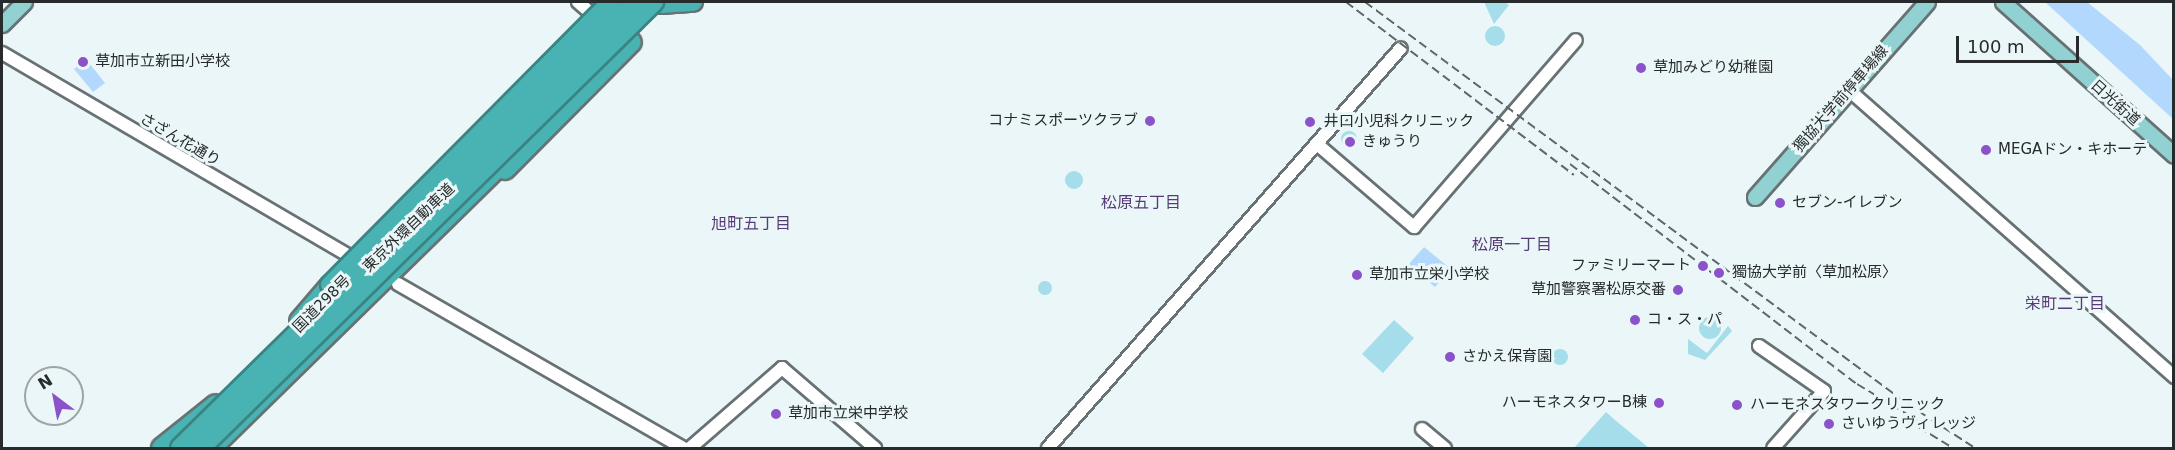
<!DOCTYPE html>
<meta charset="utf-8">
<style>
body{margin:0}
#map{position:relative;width:2175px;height:450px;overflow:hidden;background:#ebf6f8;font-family:"DejaVu Sans","Noto Sans JP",sans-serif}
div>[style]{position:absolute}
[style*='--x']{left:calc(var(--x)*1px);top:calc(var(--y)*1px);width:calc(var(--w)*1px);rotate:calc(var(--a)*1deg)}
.green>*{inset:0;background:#a5deea}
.round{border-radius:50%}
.water>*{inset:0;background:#b2d8fe}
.roads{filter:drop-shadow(2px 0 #687173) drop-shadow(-2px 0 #687173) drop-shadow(0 2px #687173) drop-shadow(0 -2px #687173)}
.minor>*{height:12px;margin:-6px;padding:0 6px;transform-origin:6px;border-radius:6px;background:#fff}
.major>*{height:15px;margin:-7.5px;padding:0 7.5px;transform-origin:7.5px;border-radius:7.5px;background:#91d1d1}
.highway>*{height:18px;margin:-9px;padding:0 9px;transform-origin:9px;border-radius:9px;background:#48b3b2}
.rail>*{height:2px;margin-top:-1px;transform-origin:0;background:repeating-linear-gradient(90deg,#606667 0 9px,transparent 0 13.5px)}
.bridges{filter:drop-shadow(2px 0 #3c8383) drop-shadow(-2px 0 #3c8383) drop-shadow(0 2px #3c8383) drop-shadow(0 -2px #3c8383)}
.highway-bridge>*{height:18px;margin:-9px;padding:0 9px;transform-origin:9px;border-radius:9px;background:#48b3b2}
.dots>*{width:16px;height:16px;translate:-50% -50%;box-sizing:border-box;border:3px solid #ebf6f8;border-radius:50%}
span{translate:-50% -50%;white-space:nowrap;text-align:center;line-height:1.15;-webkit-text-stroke:6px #ebf6f8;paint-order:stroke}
.poi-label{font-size:15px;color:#272b2c}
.left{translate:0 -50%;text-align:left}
.right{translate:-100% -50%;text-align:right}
.street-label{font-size:15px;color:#272b2c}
.neighbourhood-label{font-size:16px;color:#573b77}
.frame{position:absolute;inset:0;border:3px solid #272b2c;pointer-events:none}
.north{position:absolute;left:24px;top:366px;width:60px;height:60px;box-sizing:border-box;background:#ebf6f8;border:2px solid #9da5a6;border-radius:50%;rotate:328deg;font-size:16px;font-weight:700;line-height:24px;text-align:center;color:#272b2c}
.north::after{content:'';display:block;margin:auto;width:21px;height:27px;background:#8c52c9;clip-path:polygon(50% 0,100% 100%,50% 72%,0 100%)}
.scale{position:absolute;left:1956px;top:36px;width:123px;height:27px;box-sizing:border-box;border:3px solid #272b2c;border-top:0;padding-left:8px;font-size:18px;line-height:21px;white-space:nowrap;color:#272b2c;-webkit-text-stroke:4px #ebf6f8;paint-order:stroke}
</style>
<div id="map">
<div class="green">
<i style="clip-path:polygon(1484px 2px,1505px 2px,1509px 5px,1494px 24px)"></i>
<i class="round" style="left:1485px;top:26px;width:20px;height:20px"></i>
<i class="round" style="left:1341px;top:131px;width:16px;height:16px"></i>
<i class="round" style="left:1065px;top:171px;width:18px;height:18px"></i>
<i class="round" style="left:1038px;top:281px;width:14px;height:14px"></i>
<i class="round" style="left:1699px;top:317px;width:22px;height:22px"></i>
<i style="clip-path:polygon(1394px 320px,1414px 338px,1383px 373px,1362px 354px)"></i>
<i style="clip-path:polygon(1728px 326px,1732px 331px,1705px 360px,1688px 354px,1688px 339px,1707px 353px)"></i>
<i class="round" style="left:1552px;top:349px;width:16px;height:16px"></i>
<i style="clip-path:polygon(1606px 412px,1615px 420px,1649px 448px,1574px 448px)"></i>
</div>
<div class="water">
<i style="clip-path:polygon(2045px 2px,2087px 2px,2140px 45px,2173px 80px,2173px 119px)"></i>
<i style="clip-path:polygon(86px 59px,105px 83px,93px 92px,74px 69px)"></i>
<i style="clip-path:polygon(1424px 247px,1451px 269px,1435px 287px,1408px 265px)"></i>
</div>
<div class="roads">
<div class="minor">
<i style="--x:578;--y:2;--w:29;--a:41"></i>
<i style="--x:2;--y:53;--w:404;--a:30.3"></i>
<i style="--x:1849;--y:90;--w:434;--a:41.4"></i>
<i style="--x:1317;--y:144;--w:128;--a:40.6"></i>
<i style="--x:1414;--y:227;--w:247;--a:-49.1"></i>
<i style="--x:398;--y:284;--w:329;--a:29.9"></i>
<i style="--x:1759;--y:346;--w:79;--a:34.7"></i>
<i style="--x:1824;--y:391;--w:76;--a:131.8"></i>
<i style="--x:1422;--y:429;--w:30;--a:40"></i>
<i style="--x:690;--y:448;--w:122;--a:-41"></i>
<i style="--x:782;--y:368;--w:123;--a:40.7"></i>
<i style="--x:1048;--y:448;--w:533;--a:-48.57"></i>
</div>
<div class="major">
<i style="--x:2003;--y:2;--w:229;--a:41.8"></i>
<i style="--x:2;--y:24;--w:31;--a:-45"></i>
<i style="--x:1755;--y:197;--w:260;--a:-48.6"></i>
</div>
<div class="highway">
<i style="--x:661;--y:4;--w:32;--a:-4"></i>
<i style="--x:505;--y:170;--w:180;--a:-45.2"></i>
<i style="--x:299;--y:321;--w:48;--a:-49.3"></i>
<i style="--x:213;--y:447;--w:416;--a:-44.4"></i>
<i style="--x:161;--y:448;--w:70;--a:-38.7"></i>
</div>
</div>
<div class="rail">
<i style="--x:1346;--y:2;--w:286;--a:37.2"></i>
<i style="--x:1365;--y:2;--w:677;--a:36.53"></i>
<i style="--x:1909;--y:405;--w:79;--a:33.1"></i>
<i style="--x:1570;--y:164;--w:362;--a:37.5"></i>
<i style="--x:1857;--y:384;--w:70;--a:31"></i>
<i style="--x:1907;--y:420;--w:54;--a:31.3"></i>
</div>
<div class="bridges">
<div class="highway-bridge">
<i style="--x:330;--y:285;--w:399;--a:-45.2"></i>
<i style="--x:180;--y:448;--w:636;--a:-44.49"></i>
<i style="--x:201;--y:448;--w:636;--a:-44.55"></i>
</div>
</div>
<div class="dots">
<i style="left:83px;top:62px;background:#8c52c9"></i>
<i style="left:1641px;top:68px;background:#8c52c9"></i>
<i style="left:1150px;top:121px;background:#8c52c9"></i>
<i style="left:1310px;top:122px;background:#8c52c9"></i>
<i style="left:1350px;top:142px;background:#8c52c9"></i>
<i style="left:1986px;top:150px;background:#8c52c9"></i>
<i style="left:1780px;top:203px;background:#8c52c9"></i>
<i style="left:1703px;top:266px;background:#8c52c9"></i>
<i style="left:1719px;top:273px;background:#8c52c9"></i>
<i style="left:1357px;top:275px;background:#8c52c9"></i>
<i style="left:1678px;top:290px;background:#8c52c9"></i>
<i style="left:1635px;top:320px;background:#8c52c9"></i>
<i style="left:1450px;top:357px;background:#8c52c9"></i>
<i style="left:1659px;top:403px;background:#8c52c9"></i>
<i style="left:1737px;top:405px;background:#8c52c9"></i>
<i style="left:776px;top:414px;background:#8c52c9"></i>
<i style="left:1829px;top:424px;background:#8c52c9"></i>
</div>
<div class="poi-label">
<span class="left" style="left:95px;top:62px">草加市立新田小学校</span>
<span class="left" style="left:1653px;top:68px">草加みどり幼稚園</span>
<span class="right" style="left:1138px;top:121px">コナミスポーツクラブ</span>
<span class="left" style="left:1324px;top:122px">井口小児科クリニック</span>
<span class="left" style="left:1362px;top:142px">きゅうり</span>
<span class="left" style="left:1998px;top:150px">MEGAドン・キホーテ</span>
<span class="left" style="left:1792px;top:203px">セブン-イレブン</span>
<span class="right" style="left:1691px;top:266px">ファミリーマート</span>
<span class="left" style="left:1732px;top:273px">獨協大学前〈草加松原〉</span>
<span class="left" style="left:1369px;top:275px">草加市立栄小学校</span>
<span class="right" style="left:1666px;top:290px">草加警察署松原交番</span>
<span class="left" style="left:1647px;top:320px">コ・ス・パ</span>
<span class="left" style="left:1462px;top:357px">さかえ保育園</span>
<span class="right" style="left:1647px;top:403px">ハーモネスタワーB棟</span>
<span class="left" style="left:1750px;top:405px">ハーモネスタワークリニック</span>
<span class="left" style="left:788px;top:414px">草加市立栄中学校</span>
<span class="left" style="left:1841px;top:424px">さいゆうヴィレッジ</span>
</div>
<div class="street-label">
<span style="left:1841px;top:99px;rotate:-49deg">獨協大学前停車場線</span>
<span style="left:2115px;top:103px;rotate:42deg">日光街道</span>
<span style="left:180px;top:140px;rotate:30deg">さざん花通り</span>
<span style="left:409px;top:228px;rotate:-44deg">東京外環自動車道</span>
<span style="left:322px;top:304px;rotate:-45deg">国道298号</span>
</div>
<div class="neighbourhood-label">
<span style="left:1141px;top:203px">松原五丁目</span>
<span style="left:751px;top:224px">旭町五丁目</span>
<span style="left:1512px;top:245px">松原一丁目</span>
<span style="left:2065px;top:304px">栄町二丁目</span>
</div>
<div class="frame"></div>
<div class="north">N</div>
<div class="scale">100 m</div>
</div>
